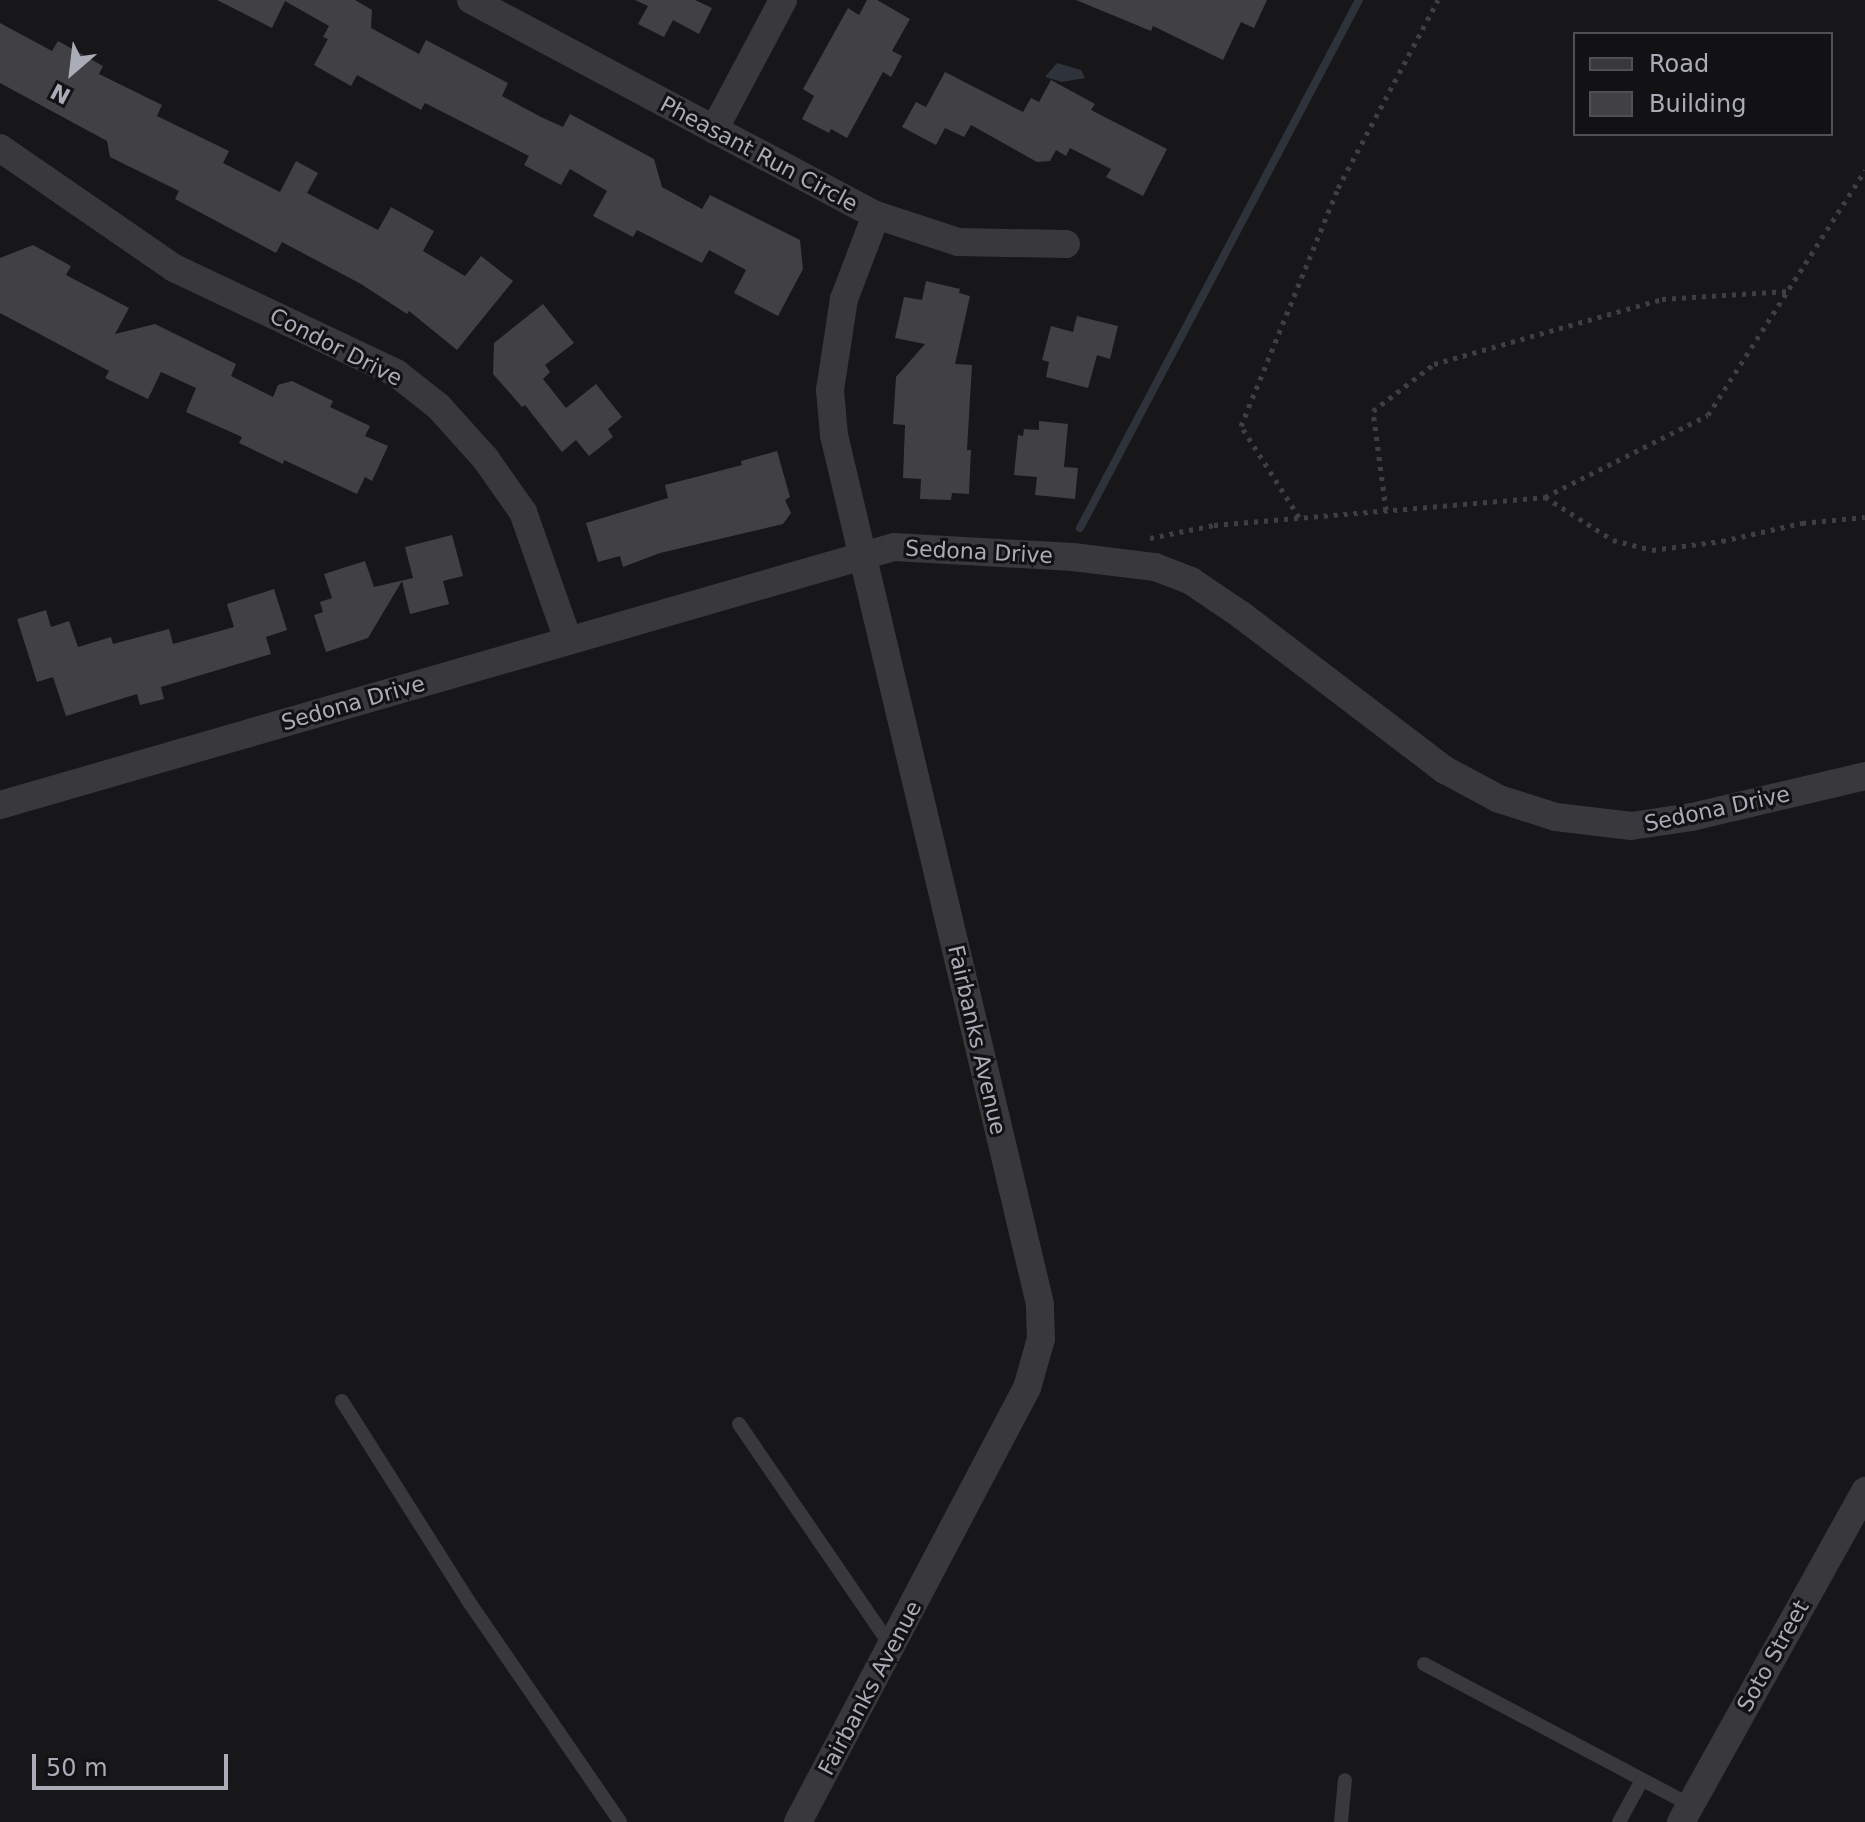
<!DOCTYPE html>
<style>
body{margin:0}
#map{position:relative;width:1865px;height:1822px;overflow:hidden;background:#171618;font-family:"DejaVu Sans",sans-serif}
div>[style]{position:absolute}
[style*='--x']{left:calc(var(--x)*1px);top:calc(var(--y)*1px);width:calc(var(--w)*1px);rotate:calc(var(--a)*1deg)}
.water>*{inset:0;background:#2e333b}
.stream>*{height:8px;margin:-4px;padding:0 4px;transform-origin:4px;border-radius:4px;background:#2e333b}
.building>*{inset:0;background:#414145}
.path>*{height:5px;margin-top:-2.5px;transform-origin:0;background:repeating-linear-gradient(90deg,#3e3f44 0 4px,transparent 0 10px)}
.service>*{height:14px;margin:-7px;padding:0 7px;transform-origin:7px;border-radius:7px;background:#38383d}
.minor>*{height:28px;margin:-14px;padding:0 14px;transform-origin:14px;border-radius:14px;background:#38383d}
span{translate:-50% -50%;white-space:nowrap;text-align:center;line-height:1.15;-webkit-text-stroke:6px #121113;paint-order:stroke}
.street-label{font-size:22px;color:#aaacb7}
.legend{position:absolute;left:1573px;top:32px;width:260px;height:104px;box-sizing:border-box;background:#121113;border:2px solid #4f4f55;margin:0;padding:10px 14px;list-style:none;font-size:24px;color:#aaacb7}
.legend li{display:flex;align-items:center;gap:16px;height:40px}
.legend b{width:40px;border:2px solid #4f4f55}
.north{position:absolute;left:32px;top:32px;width:80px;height:80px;-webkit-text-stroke:6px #121113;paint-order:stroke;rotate:208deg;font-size:22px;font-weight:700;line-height:32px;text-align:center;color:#aaacb7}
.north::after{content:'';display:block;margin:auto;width:28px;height:36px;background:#aaacb7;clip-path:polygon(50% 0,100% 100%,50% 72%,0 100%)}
.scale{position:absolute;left:32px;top:1754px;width:196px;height:36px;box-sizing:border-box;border:4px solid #aaacb7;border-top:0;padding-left:10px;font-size:24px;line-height:28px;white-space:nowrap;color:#aaacb7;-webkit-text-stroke:6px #121113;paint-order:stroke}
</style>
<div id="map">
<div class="water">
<i style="clip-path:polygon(1057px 63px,1081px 70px,1085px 78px,1062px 82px,1045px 77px)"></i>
</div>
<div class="stream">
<i style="--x:1080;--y:528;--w:597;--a:-62.15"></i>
</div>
<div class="building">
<i style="clip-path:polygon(217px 0,355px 0,372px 10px,371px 28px,419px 54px,426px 40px,508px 83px,502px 96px,541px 117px,563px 127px,570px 114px,654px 159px,662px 187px,702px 209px,710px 195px,800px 240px,803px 269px,778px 316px,734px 293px,746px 270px,709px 250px,702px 263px,637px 230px,633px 237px,593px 216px,607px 191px,570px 169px,561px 185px,524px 165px,529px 156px,425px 103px,421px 110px,357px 75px,351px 86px,314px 65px,328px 39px,323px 37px,329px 26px,285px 1px,272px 28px)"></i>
<i style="clip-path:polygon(635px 0,695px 0,712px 8px,699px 34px,673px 20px,664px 37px,638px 24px,648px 6px)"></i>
<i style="clip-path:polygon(867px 0,877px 0,910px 19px,892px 51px,902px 56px,891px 77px,883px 72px,847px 138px,831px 129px,829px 133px,802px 119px,814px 96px,803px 89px,848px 8px,859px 15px)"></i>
<i style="clip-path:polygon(1076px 0,1267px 0,1254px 28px,1241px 22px,1223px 60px,1153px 26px,1151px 31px)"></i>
<i style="clip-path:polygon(0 23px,52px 51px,58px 41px,103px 66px,99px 74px,162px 105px,157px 116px,229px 151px,223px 163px,280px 192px,296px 161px,318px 173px,307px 193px,378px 230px,391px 207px,434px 231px,423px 251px,465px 276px,481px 256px,513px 281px,457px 350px,409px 311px,407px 314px,361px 284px,282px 242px,276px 253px,175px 199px,179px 191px,110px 157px,107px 141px,0 83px)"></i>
<i style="clip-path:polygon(945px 72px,1023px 112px,1031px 98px,1039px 102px,1051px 80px,1095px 104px,1091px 110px,1167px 149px,1143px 196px,1106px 177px,1111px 169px,1070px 148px,1066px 156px,1056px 150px,1050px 161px,1037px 162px,971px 125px,964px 137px,945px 128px,936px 145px,902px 127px,916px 102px,926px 107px)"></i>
<i style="clip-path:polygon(33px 245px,71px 266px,66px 275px,129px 308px,115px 334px,155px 324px,236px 364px,231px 376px,273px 397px,278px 385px,292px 381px,333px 401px,330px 407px,370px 426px,365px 436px,388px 446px,372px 481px,365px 477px,357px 494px,284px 460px,283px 464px,239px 443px,242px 437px,186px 412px,196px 388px,161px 372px,148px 399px,105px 378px,109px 371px,0 313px,0 258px)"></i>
<i style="clip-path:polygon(926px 281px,960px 289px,959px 293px,970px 296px,955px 364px,972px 365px,967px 450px,971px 450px,969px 494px,952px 493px,951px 500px,920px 499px,921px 479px,903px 478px,905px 425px,893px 424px,896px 377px,925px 344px,895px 338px,904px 297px,922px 300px)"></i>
<i style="clip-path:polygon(543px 304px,574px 343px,545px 365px,550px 372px,543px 379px,566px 408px,596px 384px,622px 417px,608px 429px,613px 437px,589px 456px,576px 440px,562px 452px,525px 405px,522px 407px,493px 374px,494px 343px)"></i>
<i style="clip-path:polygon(1077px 316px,1118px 326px,1110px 359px,1097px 355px,1088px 388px,1046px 377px,1049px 362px,1042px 360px,1051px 326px,1073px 332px)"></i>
<i style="clip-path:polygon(1039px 421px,1068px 424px,1064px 467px,1078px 468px,1075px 499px,1035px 495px,1037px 477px,1014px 475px,1018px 435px,1023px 436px,1024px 429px,1039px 430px)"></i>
<i style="clip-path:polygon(777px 451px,790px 497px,785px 500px,791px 513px,783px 524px,660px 553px,623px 567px,620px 556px,598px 562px,586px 523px,668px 498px,665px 485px,742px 465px,741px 461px)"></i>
<i style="clip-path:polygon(452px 535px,463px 576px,443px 581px,449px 604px,410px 614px,402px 581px,368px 638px,326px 652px,314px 615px,323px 612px,320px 602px,332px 598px,324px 574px,365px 561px,374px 587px,413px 578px,405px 547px)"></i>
<i style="clip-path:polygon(274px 589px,287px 630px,266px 637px,271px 654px,161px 687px,164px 699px,140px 705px,137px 694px,66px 716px,53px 677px,37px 682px,17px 619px,46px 610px,51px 627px,69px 621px,78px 647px,111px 637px,113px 644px,169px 629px,173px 644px,234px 627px,227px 604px)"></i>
</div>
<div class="path">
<i style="--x:1545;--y:497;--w:182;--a:-26.7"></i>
<i style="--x:1708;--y:415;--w:291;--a:-57.3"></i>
<i style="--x:1386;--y:510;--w:100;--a:-97.5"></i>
<i style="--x:1373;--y:411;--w:77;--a:-37.6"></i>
<i style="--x:1434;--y:364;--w:237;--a:-15.9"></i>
<i style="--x:1662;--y:299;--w:126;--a:-3.6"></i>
<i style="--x:1299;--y:517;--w:108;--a:-122.5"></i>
<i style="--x:1241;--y:426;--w:257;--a:-67.8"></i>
<i style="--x:1338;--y:188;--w:213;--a:-62"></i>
<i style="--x:1150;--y:538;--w:65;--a:-11.5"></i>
<i style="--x:1214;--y:525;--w:332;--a:-4.8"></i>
<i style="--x:1545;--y:497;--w:80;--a:32.3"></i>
<i style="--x:1613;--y:540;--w:40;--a:14.4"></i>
<i style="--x:1652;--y:550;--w:71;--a:-7.3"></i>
<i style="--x:1722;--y:541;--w:82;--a:-12.7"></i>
<i style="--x:1802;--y:523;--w:63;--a:-5.4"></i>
</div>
<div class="service">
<i style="--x:342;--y:1401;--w:234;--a:57.7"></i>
<i style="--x:467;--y:1599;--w:270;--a:55.5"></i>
<i style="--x:739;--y:1424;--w:269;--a:55.6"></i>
<i style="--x:1424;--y:1664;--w:301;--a:27.9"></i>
<i style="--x:1341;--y:1822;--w:42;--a:-84.6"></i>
<i style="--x:1619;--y:1822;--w:48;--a:-61.3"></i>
</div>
<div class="minor">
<i style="--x:471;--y:0;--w:459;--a:28"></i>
<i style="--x:876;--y:215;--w:86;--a:18.2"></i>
<i style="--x:958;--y:242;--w:108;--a:1.1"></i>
<i style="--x:714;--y:130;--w:147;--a:-62"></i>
<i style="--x:0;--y:148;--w:211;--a:34.6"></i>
<i style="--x:174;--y:268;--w:246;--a:25.3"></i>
<i style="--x:396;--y:373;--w:55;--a:38.3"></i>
<i style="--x:439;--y:407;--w:69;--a:48"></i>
<i style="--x:485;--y:458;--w:66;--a:54.9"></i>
<i style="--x:523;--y:512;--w:136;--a:70.6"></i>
<i style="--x:0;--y:805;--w:930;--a:-16.1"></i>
<i style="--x:894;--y:547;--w:179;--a:3.2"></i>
<i style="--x:1073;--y:557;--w:83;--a:7"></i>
<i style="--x:1155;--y:567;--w:39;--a:21"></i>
<i style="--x:1191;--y:581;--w:59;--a:34"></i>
<i style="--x:1240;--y:614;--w:258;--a:37.3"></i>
<i style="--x:1445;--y:770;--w:61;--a:28.2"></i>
<i style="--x:1499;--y:799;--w:60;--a:17.5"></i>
<i style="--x:1556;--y:817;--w:76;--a:6.8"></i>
<i style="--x:1631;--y:826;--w:62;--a:-8.4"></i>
<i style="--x:1692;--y:817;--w:178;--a:-13.3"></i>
<i style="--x:798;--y:1822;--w:491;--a:-62.2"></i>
<i style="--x:1027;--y:1388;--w:51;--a:-74.1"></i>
<i style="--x:1041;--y:1339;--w:35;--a:-92"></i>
<i style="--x:1040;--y:1304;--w:893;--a:-103.34"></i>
<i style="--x:834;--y:435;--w:45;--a:-95.1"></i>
<i style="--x:830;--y:390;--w:92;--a:-81.3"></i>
<i style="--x:844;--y:299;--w:90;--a:-69.1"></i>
<i style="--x:1681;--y:1822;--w:379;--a:-60.9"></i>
</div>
<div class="street-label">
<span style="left:759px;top:154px;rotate:28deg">Pheasant Run Circle</span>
<span style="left:336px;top:347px;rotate:27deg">Condor Drive</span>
<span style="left:979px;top:552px;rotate:3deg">Sedona Drive</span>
<span style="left:353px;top:703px;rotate:-16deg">Sedona Drive</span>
<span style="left:1717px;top:809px;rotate:-12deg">Sedona Drive</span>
<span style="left:977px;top:1040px;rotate:77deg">Fairbanks Avenue</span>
<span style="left:1773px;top:1656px;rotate:-61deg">Soto Street</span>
<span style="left:870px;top:1688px;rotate:-62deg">Fairbanks Avenue</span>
</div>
<ul class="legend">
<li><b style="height:10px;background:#38383d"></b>Road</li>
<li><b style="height:22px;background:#414145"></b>Building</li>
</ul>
<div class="north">N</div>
<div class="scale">50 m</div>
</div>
